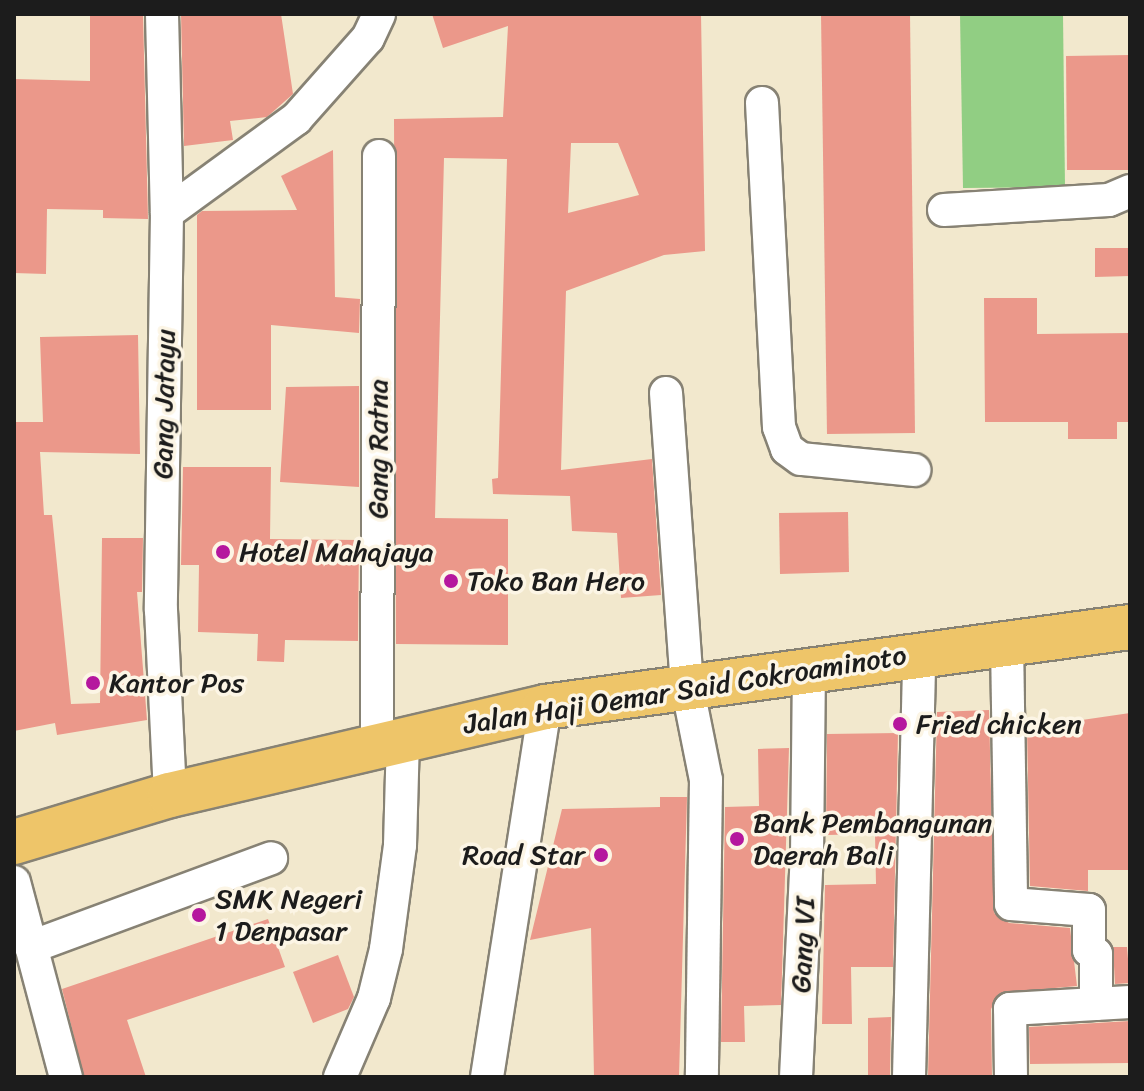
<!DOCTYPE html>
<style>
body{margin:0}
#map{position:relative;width:1144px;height:1091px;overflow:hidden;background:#f2e8cd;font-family:Sriracha,sans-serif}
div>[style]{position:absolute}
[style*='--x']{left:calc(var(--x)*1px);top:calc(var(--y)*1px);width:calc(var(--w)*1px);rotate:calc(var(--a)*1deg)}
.green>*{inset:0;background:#91ce83}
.building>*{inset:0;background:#eb988a}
.roads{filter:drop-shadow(2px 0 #878274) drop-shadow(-2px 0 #878274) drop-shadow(0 2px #878274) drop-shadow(0 -2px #878274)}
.minor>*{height:32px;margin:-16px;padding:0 16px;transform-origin:16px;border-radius:16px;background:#fff}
.highway>*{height:44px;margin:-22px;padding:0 22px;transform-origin:22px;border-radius:22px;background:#eec569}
.dots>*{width:22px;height:22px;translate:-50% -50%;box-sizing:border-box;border:4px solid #fcf5e5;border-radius:50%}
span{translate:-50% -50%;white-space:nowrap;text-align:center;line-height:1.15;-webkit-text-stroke:7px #fcf5e5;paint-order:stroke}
.street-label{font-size:28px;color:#1c1c1c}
.poi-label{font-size:28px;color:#1c1c1c}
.left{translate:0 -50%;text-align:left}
.right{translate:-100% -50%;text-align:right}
.frame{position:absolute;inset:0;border:16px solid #1c1c1c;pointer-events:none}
</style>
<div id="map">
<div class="green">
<i style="clip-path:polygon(960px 14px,1063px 14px,1065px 187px,963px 188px)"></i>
</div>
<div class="building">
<i style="clip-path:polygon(90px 14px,143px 14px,148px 219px,103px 218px,103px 210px,47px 209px,46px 274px,14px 273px,14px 79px,90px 81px)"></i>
<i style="clip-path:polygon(181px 14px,281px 14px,293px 94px,267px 117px,230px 121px,233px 140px,184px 146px)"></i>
<i style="clip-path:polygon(evenodd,432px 14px,701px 14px,705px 251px,664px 255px,566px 291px,561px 470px,652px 459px,661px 595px,621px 598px,617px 533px,572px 531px,570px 496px,493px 494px,492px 479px,498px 478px,507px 159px,444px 158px,435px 518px,508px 519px,508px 645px,396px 644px,394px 119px,503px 117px,508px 26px,443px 48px,432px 14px,571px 143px,618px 143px,639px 195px,568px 213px,571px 143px)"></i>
<i style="clip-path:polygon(821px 14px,910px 14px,915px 433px,827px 434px)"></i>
<i style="clip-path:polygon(1130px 55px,1130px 170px,1067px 170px,1066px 56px)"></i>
<i style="clip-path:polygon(333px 150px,335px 297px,360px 299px,359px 333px,271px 325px,271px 410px,197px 410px,197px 215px,202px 211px,297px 210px,281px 176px)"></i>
<i style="clip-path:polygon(1095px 248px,1130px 248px,1130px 276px,1095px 277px)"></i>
<i style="clip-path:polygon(984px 298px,1037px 298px,1037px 334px,1130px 333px,1130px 422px,1117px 422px,1117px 439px,1068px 439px,1068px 422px,985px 422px)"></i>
<i style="clip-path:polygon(138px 335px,140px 454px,40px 452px,44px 515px,52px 515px,71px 704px,100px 703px,102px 538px,143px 538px,142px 592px,137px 592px,147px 720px,57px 735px,55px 723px,14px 731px,14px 422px,43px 422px,40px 337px)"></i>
<i style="clip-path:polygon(359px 386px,359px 487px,280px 482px,286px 387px)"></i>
<i style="clip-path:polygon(183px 467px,271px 467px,270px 539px,359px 540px,358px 641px,285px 640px,284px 662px,257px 661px,258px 634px,198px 632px,199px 565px,181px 565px)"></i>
<i style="clip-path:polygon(848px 512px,849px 572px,780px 574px,779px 513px)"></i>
<i style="clip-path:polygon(989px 710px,994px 913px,1009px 923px,1070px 928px,1077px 986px,1000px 993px,991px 1009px,992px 1077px,928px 1077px,937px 712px)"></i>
<i style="clip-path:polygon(1130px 713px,1130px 870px,1088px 870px,1088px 891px,1030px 886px,1027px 728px)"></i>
<i style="clip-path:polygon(898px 733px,893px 967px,851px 967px,852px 1024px,822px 1024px,825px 885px,876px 884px,875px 834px,826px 835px,827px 734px)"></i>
<i style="clip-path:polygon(789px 748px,781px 1005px,744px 1006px,745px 1042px,721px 1042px,725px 807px,759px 806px,758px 749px)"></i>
<i style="clip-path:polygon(660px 797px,687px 797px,679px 1077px,594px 1077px,591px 928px,530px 940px,562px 809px,660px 807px)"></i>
<i style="clip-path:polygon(268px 919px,285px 967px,127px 1020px,146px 1077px,84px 1077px,62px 989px)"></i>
<i style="clip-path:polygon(1113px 947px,1127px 947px,1130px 983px,1115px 984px)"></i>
<i style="clip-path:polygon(338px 955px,354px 997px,348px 1009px,313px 1023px,293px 972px)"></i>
<i style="clip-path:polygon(891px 1017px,890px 1077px,868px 1077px,868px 1018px)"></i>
<i style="clip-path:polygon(1130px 1021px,1130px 1063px,1030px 1064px,1029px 1027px)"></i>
</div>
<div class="roads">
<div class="minor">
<i style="--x:162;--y:14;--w:199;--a:88.6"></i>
<i style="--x:167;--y:213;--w:397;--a:90.9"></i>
<i style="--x:161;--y:610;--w:185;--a:87.2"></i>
<i style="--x:762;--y:103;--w:324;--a:87"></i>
<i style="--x:779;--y:427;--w:23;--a:70"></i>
<i style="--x:787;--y:449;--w:17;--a:36"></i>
<i style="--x:801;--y:459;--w:114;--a:5.6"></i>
<i style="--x:944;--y:210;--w:165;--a:-3.5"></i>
<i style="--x:1109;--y:200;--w:23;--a:-23"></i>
<i style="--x:167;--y:213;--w:160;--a:-36.1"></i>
<i style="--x:296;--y:119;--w:108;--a:-48.4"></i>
<i style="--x:368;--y:38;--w:26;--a:-65"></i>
<i style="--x:666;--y:393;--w:293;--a:85.9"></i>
<i style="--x:687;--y:685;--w:97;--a:78.7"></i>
<i style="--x:706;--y:780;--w:297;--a:90.8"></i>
<i style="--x:1007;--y:642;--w:262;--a:89.1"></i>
<i style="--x:1011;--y:904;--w:78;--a:4.4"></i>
<i style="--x:1089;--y:910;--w:40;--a:90"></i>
<i style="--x:1089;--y:950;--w:8;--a:30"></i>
<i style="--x:1096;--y:954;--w:50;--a:90"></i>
<i style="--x:377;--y:742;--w:586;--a:-89.8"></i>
<i style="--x:14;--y:882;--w:202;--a:75.1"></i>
<i style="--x:31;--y:947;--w:256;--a:-20.3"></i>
<i style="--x:340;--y:1077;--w:86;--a:-66.7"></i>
<i style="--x:374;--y:998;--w:50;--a:-76.2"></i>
<i style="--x:386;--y:949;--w:105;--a:-82.3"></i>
<i style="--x:400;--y:845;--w:108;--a:-88.4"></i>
<i style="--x:487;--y:1077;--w:375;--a:-81.1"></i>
<i style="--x:796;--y:1077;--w:221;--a:-87.2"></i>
<i style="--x:807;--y:856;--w:188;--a:-89.4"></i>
<i style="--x:909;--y:1077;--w:423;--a:-88.6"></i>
<i style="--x:1011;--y:1077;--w:68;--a:-90.8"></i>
<i style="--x:1010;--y:1009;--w:120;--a:-3.3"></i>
</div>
<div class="highway">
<i style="--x:14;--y:842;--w:163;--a:-16.8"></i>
<i style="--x:170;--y:795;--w:385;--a:-13.2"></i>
<i style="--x:545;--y:707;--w:590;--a:-7.79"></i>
</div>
</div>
<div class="dots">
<i style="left:223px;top:552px;background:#b5179e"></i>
<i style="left:451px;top:581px;background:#b5179e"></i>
<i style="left:93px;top:683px;background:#b5179e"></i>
<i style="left:900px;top:724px;background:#b5179e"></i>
<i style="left:737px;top:839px;background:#b5179e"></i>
<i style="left:601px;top:855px;background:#b5179e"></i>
<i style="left:199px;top:915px;background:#b5179e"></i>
</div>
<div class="street-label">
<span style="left:164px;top:404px;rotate:-89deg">Gang Jatayu</span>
<span style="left:378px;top:449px;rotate:-90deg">Gang Ratna</span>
<span style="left:685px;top:690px;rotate:-9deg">Jalan Haji Oemar Said Cokroaminoto</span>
<span style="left:803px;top:945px;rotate:-87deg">Gang VI</span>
</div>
<div class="poi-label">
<span class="left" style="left:239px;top:552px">Hotel Mahajaya</span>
<span class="left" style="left:467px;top:581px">Toko Ban Hero</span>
<span class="left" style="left:109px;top:683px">Kantor Pos</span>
<span class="left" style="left:916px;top:724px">Fried chicken</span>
<span class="left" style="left:753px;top:839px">Bank Pembangunan<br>Daerah Bali</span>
<span class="right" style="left:585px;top:855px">Road Star</span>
<span class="left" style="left:215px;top:915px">SMK Negeri<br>1 Denpasar</span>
</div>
<div class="frame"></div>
</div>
